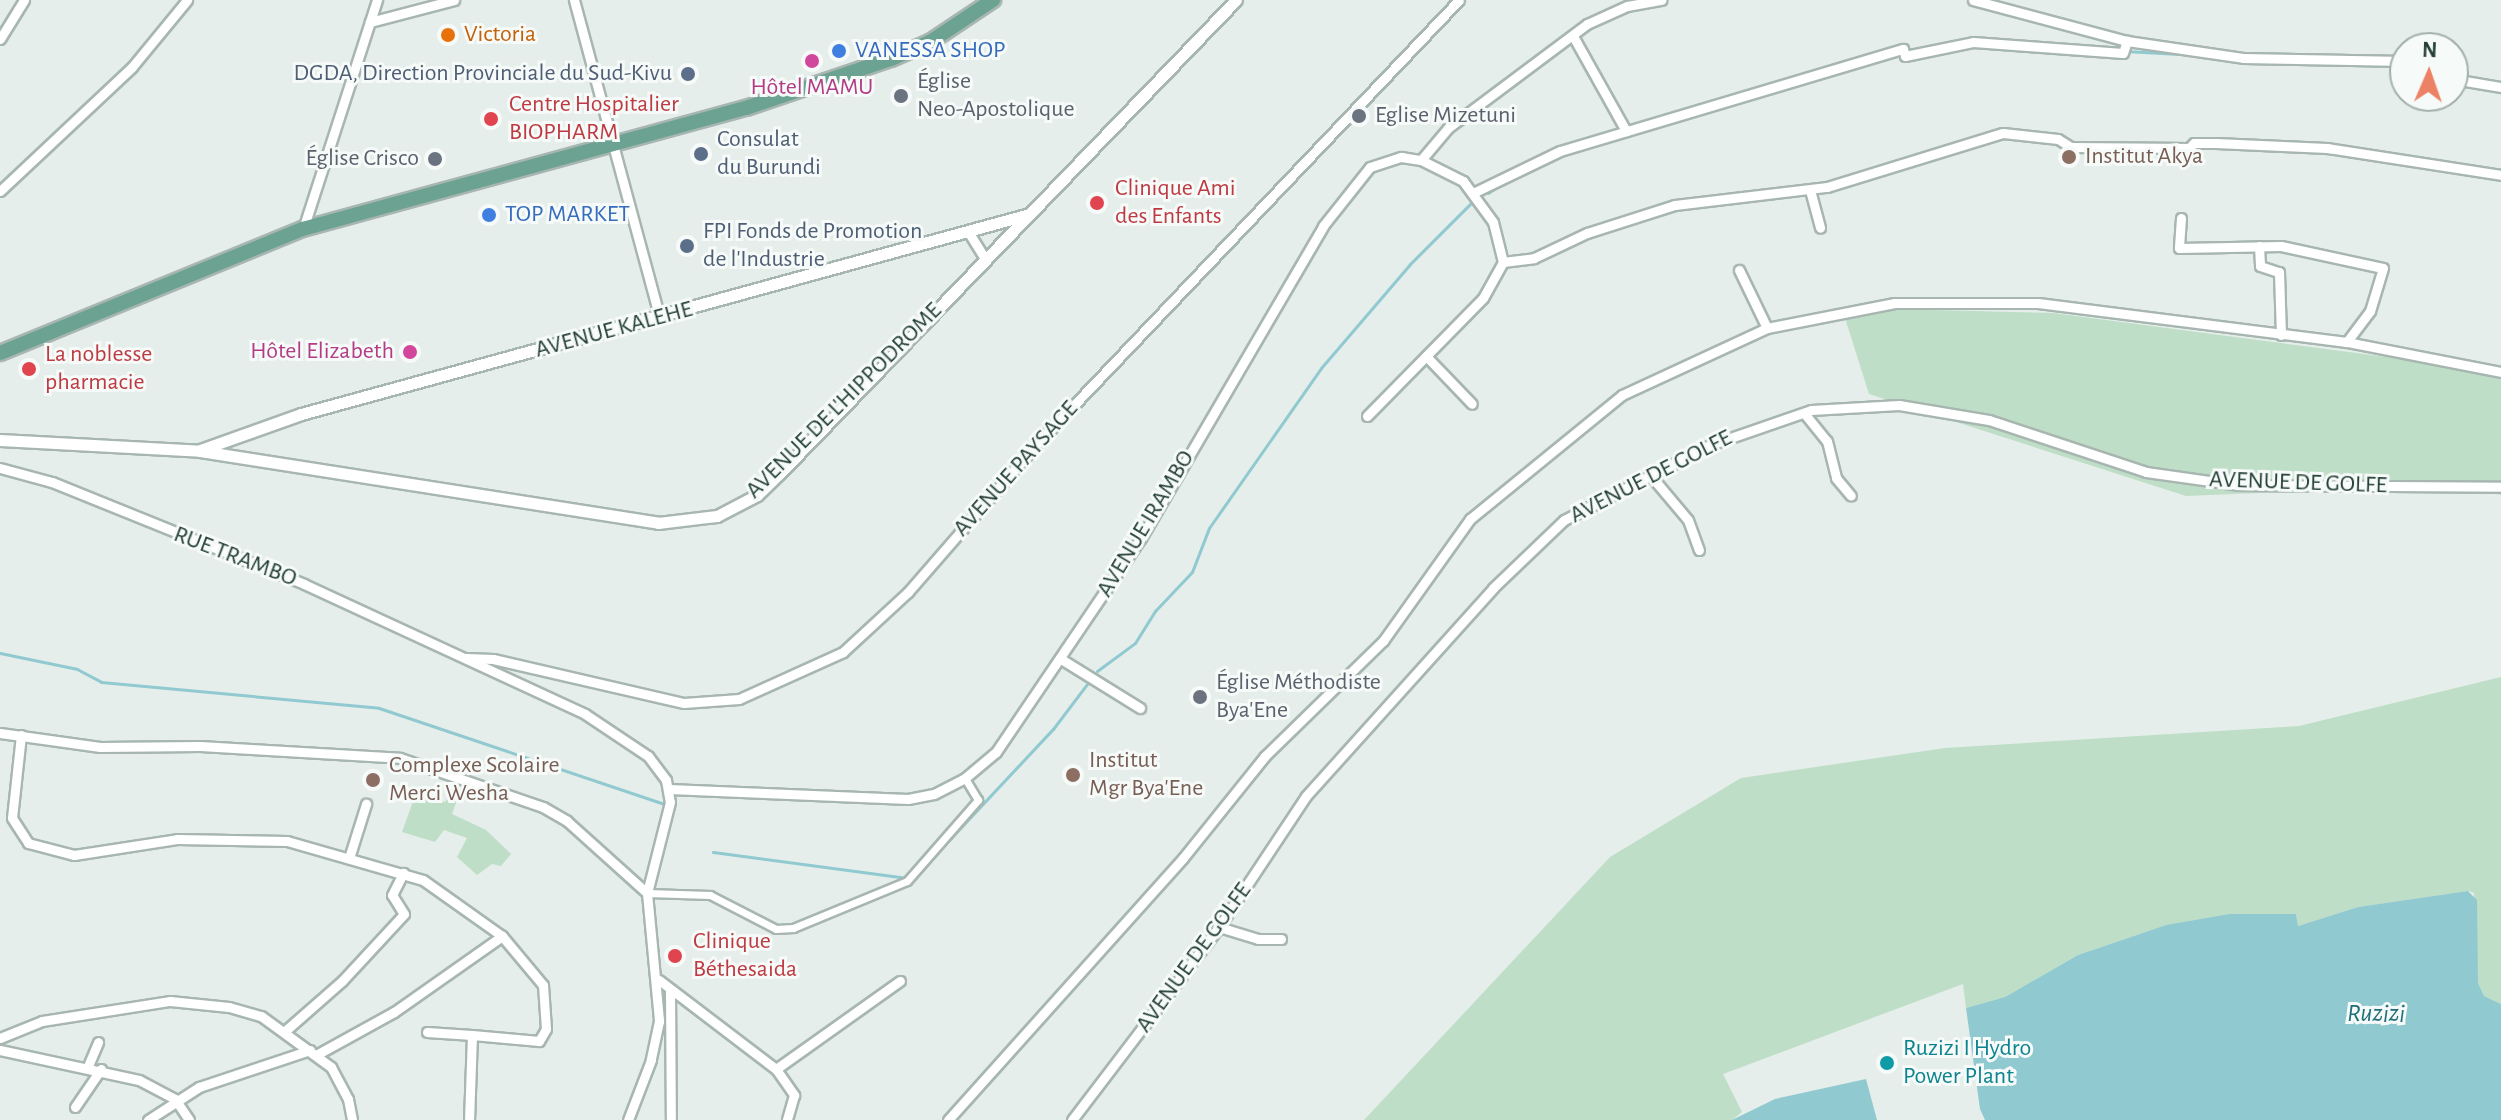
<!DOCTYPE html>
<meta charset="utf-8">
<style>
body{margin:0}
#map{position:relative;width:2501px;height:1120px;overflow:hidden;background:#e5eeea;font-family:"Alegreya Sans",sans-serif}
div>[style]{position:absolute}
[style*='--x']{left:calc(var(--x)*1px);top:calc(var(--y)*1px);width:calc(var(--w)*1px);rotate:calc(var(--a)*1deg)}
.green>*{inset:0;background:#bfdec7}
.water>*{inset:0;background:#90c9d0}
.stream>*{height:3px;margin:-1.5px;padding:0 1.5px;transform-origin:1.5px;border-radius:1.5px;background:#90c9d0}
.roads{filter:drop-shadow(2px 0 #a8b6b1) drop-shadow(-2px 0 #a8b6b1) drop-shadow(0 2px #a8b6b1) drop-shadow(0 -2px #a8b6b1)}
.pedestrian>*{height:7px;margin:-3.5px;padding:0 3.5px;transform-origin:3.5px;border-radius:3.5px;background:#fff}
.minor>*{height:9px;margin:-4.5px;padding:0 4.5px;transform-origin:4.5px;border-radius:4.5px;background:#fff}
.tertiary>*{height:11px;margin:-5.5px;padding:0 5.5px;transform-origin:5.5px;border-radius:5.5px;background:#fff}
.primary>*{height:14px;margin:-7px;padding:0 7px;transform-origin:7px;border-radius:7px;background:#6ca292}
.dots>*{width:22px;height:22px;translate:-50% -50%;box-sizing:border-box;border:4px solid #f6faf8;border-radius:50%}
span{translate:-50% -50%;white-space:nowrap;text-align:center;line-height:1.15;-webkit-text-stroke:6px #f6faf8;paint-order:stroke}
.food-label{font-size:24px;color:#c56008}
.left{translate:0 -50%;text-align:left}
.shop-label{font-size:24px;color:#366cbe}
.service-label{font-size:24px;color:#4e5e75}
.right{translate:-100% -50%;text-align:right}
.worship-label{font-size:24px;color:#5b616d}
.hotel-label{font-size:24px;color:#b23c85}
.health-label{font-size:24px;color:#be3a42}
.education-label{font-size:24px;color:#785e54}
.street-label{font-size:24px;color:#254037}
.culture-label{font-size:24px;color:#0d838f}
.water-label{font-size:26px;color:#206e7a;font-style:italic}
.north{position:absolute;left:2389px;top:32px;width:80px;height:80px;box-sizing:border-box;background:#f6faf8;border:2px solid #a2b0ab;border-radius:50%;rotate:2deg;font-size:22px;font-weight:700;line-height:32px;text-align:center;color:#254037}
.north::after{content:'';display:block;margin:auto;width:28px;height:36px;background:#ed8165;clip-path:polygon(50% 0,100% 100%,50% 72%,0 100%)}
</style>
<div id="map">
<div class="green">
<i style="clip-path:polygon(1891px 309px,2053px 313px,2501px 372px,2501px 495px,2451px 485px,2186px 496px,1869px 394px,1845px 318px)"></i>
<i style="clip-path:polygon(2501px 677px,2501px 1004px,2484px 996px,2478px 983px,2474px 893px,2469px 891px,2358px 907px,2298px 926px,2296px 914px,2166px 925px,2078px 955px,2005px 997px,1966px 1008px,1963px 984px,1723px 1074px,1742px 1112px,1732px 1120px,1364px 1120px,1610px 857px,1741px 778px,1945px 748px,2299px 726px)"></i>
<i style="clip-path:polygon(454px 789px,461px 789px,452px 814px,486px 830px,511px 854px,501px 866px,492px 864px,477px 875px,457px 857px,467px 838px,444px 830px,435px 842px,402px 832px,416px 793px,445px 802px)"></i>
</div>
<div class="water">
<i style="clip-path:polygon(2468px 891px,2477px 900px,2478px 983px,2484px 996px,2501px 1004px,2501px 1120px,1985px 1120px,1980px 1109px,1966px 1008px,2005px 997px,2078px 955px,2166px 925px,2230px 914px,2296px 914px,2298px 926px,2358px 907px)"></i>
<i style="clip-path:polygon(1866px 1079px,1877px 1120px,1732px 1120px,1775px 1099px)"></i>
</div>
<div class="stream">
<i style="--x:1907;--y:51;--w:52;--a:-11.1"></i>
<i style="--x:2125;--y:51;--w:73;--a:3.1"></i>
<i style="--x:1488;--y:193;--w:16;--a:-35"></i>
<i style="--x:0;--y:653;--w:79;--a:11.7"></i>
<i style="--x:77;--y:669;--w:27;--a:28"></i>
<i style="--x:101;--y:682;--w:279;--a:5.3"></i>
<i style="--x:379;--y:708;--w:301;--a:18.6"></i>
<i style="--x:1097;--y:671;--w:47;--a:-36.4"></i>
<i style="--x:1135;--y:643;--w:38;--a:-58"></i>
<i style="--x:1155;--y:611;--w:54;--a:-46.5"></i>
<i style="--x:1192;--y:572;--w:47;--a:-68.9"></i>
<i style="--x:1209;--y:528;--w:195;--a:-55"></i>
<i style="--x:1321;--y:368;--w:137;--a:-49.4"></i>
<i style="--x:1410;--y:264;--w:89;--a:-45"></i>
<i style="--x:713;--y:852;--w:196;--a:7.6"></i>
<i style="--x:920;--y:871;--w:195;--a:-46.9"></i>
<i style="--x:1053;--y:729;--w:61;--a:-52.9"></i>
</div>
<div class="roads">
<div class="pedestrian">
<i style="--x:647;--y:893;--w:63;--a:1.8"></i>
<i style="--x:710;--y:895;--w:74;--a:27.3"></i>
<i style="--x:776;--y:929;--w:17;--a:-3"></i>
<i style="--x:793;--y:928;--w:123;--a:-22.4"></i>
<i style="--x:907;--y:881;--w:108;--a:-48.8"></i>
<i style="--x:978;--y:800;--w:26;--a:-121"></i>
</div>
<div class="minor">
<i style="--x:574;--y:0;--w:329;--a:74.9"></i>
<i style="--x:1973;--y:0;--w:159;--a:14.9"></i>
<i style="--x:370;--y:22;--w:87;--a:-14.7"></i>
<i style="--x:1573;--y:36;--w:109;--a:60.8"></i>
<i style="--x:0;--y:39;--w:46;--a:-58.4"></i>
<i style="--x:2453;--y:79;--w:49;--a:9.5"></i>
<i style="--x:1421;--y:160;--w:42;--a:-49.8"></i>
<i style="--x:1448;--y:128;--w:174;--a:-36.8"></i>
<i style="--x:1587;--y:24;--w:44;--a:-24.2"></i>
<i style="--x:1627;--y:6;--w:35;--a:-10"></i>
<i style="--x:1810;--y:190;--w:39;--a:75"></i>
<i style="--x:0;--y:191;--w:181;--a:-43.2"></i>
<i style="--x:132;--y:67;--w:87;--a:-50.6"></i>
<i style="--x:1475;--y:192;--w:94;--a:-25.8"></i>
<i style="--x:1560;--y:151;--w:358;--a:-16.6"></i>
<i style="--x:1903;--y:49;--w:7;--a:74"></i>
<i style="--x:1905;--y:56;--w:69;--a:-11.6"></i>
<i style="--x:1973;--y:42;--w:150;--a:4.2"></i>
<i style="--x:2123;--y:53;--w:13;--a:-72"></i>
<i style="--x:2127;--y:41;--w:117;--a:8.3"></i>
<i style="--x:2243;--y:58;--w:162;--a:1.1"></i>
<i style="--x:2181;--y:218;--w:30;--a:94"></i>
<i style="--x:2179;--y:248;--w:102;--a:-1.1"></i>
<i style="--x:2281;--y:246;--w:104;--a:12.2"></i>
<i style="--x:2383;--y:268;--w:45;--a:106.8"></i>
<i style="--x:2370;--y:311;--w:39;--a:127"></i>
<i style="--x:303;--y:229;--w:241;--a:-72.1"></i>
<i style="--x:969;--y:233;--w:31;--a:58"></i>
<i style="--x:2259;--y:246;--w:20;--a:87"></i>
<i style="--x:2260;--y:266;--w:20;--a:18"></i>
<i style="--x:2279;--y:272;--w:63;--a:88.2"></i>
<i style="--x:1503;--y:262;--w:31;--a:-7"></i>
<i style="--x:1534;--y:258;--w:59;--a:-25.3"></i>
<i style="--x:1587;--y:233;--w:92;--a:-17.7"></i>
<i style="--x:1675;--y:205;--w:153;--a:-6.8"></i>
<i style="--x:1827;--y:187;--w:184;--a:-17.1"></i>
<i style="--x:2003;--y:133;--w:55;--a:6.2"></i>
<i style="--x:2058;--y:139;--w:15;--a:32"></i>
<i style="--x:2071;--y:147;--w:118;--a:0.5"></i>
<i style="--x:2189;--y:148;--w:7;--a:-45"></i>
<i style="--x:2194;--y:143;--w:22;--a:0"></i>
<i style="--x:2216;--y:143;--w:111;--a:2.6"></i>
<i style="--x:2327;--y:148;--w:176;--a:8.8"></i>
<i style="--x:1739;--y:270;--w:64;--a:64.2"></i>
<i style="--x:1426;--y:356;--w:66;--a:46.2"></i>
<i style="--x:1804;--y:413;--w:36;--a:51"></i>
<i style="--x:1827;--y:441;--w:38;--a:76"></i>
<i style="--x:1836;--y:478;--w:23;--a:50"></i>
<i style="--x:1367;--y:416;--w:165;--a:-45.5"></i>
<i style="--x:1483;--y:298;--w:41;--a:-60.9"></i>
<i style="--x:0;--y:468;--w:54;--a:15.1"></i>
<i style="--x:52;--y:482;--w:272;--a:22"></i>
<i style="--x:304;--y:584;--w:310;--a:24.8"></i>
<i style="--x:585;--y:714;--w:76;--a:33.7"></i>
<i style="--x:648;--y:756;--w:30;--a:53"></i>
<i style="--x:666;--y:780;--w:22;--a:80"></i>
<i style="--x:670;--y:802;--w:94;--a:104.2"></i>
<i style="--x:647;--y:893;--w:129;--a:84.6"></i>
<i style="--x:659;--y:1021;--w:40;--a:102"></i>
<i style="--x:651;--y:1060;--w:64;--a:111"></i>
<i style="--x:1651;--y:476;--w:57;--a:49.9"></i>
<i style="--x:1688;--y:520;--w:32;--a:70"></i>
<i style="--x:466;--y:658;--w:27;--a:2"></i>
<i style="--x:493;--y:659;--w:196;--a:13"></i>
<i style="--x:684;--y:703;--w:55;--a:-4.2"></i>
<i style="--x:739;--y:699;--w:114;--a:-24.3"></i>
<i style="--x:843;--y:652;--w:88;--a:-42.7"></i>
<i style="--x:908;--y:592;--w:194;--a:-49"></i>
<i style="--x:1035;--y:446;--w:615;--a:-46.45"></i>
<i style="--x:1061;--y:659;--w:93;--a:31.8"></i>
<i style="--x:0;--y:733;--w:101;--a:8"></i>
<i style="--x:100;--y:747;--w:100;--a:-0.6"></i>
<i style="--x:200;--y:746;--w:200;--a:3.4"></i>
<i style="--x:400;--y:758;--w:151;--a:18.9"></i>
<i style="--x:543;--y:807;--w:28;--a:30"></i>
<i style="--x:567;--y:821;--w:108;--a:42"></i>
<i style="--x:21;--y:735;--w:83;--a:96.2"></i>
<i style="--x:12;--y:818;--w:30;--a:57"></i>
<i style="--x:28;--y:843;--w:48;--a:14.6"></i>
<i style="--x:74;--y:855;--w:104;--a:-8.8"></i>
<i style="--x:177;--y:839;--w:110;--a:1"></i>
<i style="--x:287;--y:841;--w:141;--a:16"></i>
<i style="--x:423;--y:880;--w:97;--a:35.3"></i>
<i style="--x:502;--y:936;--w:64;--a:50.1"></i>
<i style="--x:543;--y:985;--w:44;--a:86.1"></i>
<i style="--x:546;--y:1029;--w:14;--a:120"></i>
<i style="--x:539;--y:1041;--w:67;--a:-174.9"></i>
<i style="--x:472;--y:1035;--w:85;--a:92"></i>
<i style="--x:669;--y:789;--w:239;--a:2.4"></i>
<i style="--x:908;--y:799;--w:26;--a:-11"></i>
<i style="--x:934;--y:794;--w:35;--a:-27"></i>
<i style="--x:965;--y:778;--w:40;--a:-40"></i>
<i style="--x:996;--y:752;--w:258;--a:-55.9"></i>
<i style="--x:1141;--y:538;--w:361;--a:-59.7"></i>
<i style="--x:1323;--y:226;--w:75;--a:-51.5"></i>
<i style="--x:1370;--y:167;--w:33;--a:-18"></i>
<i style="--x:1401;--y:157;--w:20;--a:9"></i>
<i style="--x:1421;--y:160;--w:47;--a:26.6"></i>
<i style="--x:1463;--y:181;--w:51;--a:53.8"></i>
<i style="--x:1493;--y:222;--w:41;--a:76"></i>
<i style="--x:349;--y:858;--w:57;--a:-72.5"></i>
<i style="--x:1219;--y:927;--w:41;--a:17.1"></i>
<i style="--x:1258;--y:939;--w:23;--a:0"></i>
<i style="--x:659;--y:980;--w:147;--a:37.3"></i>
<i style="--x:776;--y:1069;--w:32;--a:55"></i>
<i style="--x:794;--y:1095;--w:26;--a:106"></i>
<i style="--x:670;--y:991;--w:129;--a:89.6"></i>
<i style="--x:285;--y:1031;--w:76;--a:-41.3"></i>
<i style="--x:342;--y:981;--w:91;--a:-47.2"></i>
<i style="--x:404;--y:914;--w:22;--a:-122"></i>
<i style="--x:392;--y:895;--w:25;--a:-63"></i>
<i style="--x:427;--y:1032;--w:45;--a:3.8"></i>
<i style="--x:0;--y:1038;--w:45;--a:-22"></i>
<i style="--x:42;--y:1021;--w:130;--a:-8.9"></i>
<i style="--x:170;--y:1001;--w:59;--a:5.8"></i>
<i style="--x:229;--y:1007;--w:33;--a:16"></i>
<i style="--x:261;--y:1016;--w:87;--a:36.1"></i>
<i style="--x:331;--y:1067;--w:36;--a:62"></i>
<i style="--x:348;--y:1099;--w:21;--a:79"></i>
<i style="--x:0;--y:1050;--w:142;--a:12.2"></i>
<i style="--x:139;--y:1080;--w:41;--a:27.8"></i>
<i style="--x:175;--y:1099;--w:25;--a:56"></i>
<i style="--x:316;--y:1055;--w:89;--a:-28.9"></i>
<i style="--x:394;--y:1012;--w:132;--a:-35.1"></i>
<i style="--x:88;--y:1066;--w:26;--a:-67"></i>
<i style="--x:776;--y:1069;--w:152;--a:-35.4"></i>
<i style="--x:75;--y:1107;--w:46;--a:-55.6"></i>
<i style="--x:148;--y:1120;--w:61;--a:-32.9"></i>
<i style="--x:199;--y:1087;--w:117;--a:-18.4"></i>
<i style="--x:948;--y:1120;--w:352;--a:-48.1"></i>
<i style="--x:1183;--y:858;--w:131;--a:-51.2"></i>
<i style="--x:1265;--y:756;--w:165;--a:-44.3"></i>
<i style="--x:1383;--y:641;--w:150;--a:-54.5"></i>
<i style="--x:1470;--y:519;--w:196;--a:-39.2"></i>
<i style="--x:1622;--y:395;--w:160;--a:-24.8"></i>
<i style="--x:1767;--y:328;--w:130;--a:-11.1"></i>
<i style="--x:1895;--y:303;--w:143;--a:0"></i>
<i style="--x:2038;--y:303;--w:311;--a:7.2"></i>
<i style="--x:2347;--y:342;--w:157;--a:11"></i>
<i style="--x:1072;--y:1120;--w:243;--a:-52.7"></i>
<i style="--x:1219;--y:927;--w:157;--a:-56.4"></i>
<i style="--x:1306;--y:796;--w:280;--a:-48"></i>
<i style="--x:1493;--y:588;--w:98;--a:-43.8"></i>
<i style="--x:1564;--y:520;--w:164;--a:-27.2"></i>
<i style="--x:1710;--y:445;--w:107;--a:-19.1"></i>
<i style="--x:1811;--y:410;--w:88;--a:-3.3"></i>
<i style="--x:1899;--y:405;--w:91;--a:9.5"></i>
<i style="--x:1989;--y:420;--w:165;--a:18.3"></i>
<i style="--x:2146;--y:472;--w:94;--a:8"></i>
<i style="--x:2239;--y:485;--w:262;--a:0.4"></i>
</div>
<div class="tertiary">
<i style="--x:0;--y:440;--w:200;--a:3.1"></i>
<i style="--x:200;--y:451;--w:464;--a:8.9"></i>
<i style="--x:658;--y:523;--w:59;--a:-6.8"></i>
<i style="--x:717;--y:516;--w:45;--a:-27.7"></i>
<i style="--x:757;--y:495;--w:30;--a:-44"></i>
<i style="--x:779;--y:474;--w:658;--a:-46.05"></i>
<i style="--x:200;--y:450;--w:107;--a:-19.6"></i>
<i style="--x:301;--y:414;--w:752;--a:-15.35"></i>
</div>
<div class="primary">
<i style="--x:0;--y:353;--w:327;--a:-22.3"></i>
<i style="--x:303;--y:229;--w:459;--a:-15.3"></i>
<i style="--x:746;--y:108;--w:153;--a:-18.7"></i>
<i style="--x:891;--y:59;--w:43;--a:-23.6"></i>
<i style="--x:930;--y:42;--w:76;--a:-33.7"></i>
</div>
</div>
<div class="dots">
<i style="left:448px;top:35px;background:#e8710a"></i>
<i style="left:839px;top:51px;background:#3f7fe0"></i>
<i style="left:812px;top:61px;background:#d1479c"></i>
<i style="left:688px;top:74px;background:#5c6f8a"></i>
<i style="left:901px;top:96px;background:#6b7280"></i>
<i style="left:1359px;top:116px;background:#6b7280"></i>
<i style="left:491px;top:119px;background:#e0444e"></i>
<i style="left:701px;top:154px;background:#5c6f8a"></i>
<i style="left:2069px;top:157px;background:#8d6e63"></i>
<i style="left:435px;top:159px;background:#6b7280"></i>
<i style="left:1097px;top:203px;background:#e0444e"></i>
<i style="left:489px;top:215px;background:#3f7fe0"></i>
<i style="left:687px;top:246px;background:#5c6f8a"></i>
<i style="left:410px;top:352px;background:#d1479c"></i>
<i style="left:29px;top:369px;background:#e0444e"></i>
<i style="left:1200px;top:697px;background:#6b7280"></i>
<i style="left:1073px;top:775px;background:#8d6e63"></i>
<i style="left:373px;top:780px;background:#8d6e63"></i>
<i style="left:675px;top:956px;background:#e0444e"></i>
<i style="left:1887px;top:1063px;background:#0f9aa8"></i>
</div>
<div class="food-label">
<span class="left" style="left:464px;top:35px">Victoria</span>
</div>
<div class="shop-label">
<span class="left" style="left:855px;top:51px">VANESSA SHOP</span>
<span class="left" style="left:505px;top:215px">TOP MARKET</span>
</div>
<div class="service-label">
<span class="right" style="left:672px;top:74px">DGDA, Direction Provinciale du Sud-Kivu</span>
<span class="left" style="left:717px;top:154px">Consulat<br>du Burundi</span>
<span class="left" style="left:703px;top:246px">FPI Fonds de Promotion<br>de l'Industrie</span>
</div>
<div class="worship-label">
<span class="left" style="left:917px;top:96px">Église<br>Neo-Apostolique</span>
<span class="left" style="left:1375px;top:116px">Eglise Mizetuni</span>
<span class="right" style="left:419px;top:159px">Église Crisco</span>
<span class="left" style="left:1216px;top:697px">Église Méthodiste<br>Bya'Ene</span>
</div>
<div class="hotel-label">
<span style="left:812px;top:88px">Hôtel MAMU</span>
<span class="right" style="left:394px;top:352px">Hôtel Elizabeth</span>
</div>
<div class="health-label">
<span class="left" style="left:509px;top:119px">Centre Hospitalier<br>BIOPHARM</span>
<span class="left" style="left:1115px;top:203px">Clinique Ami<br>des Enfants</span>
<span class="left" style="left:45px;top:369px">La noblesse<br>pharmacie</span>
<span class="left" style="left:693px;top:956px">Clinique<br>Béthesaida</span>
</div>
<div class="education-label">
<span class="left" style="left:2085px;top:157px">Institut Akya</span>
<span class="left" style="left:1089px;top:775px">Institut<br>Mgr Bya'Ene</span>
<span class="left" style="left:389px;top:780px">Complexe Scolaire<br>Merci Wesha</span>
</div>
<div class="street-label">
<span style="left:614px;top:330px;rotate:-15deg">AVENUE KALEHE</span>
<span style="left:844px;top:401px;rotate:-45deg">AVENUE DE L'HIPPODROME</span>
<span style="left:1016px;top:469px;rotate:-48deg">AVENUE PAYSAGE</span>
<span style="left:1651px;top:477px;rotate:-27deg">AVENUE DE GOLFE</span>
<span style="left:2298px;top:483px;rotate:2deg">AVENUE DE GOLFE</span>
<span style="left:1146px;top:524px;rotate:-59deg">AVENUE IRAMBO</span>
<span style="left:235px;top:557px;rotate:21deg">RUE TRAMBO</span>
<span style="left:1194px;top:958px;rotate:-54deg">AVENUE DE GOLFE</span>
</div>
<div class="culture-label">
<span class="left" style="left:1903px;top:1063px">Ruzizi I Hydro<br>Power Plant</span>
</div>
<div class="water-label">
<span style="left:2376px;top:1014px">Ruzizi</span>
</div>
<div class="north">N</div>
</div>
